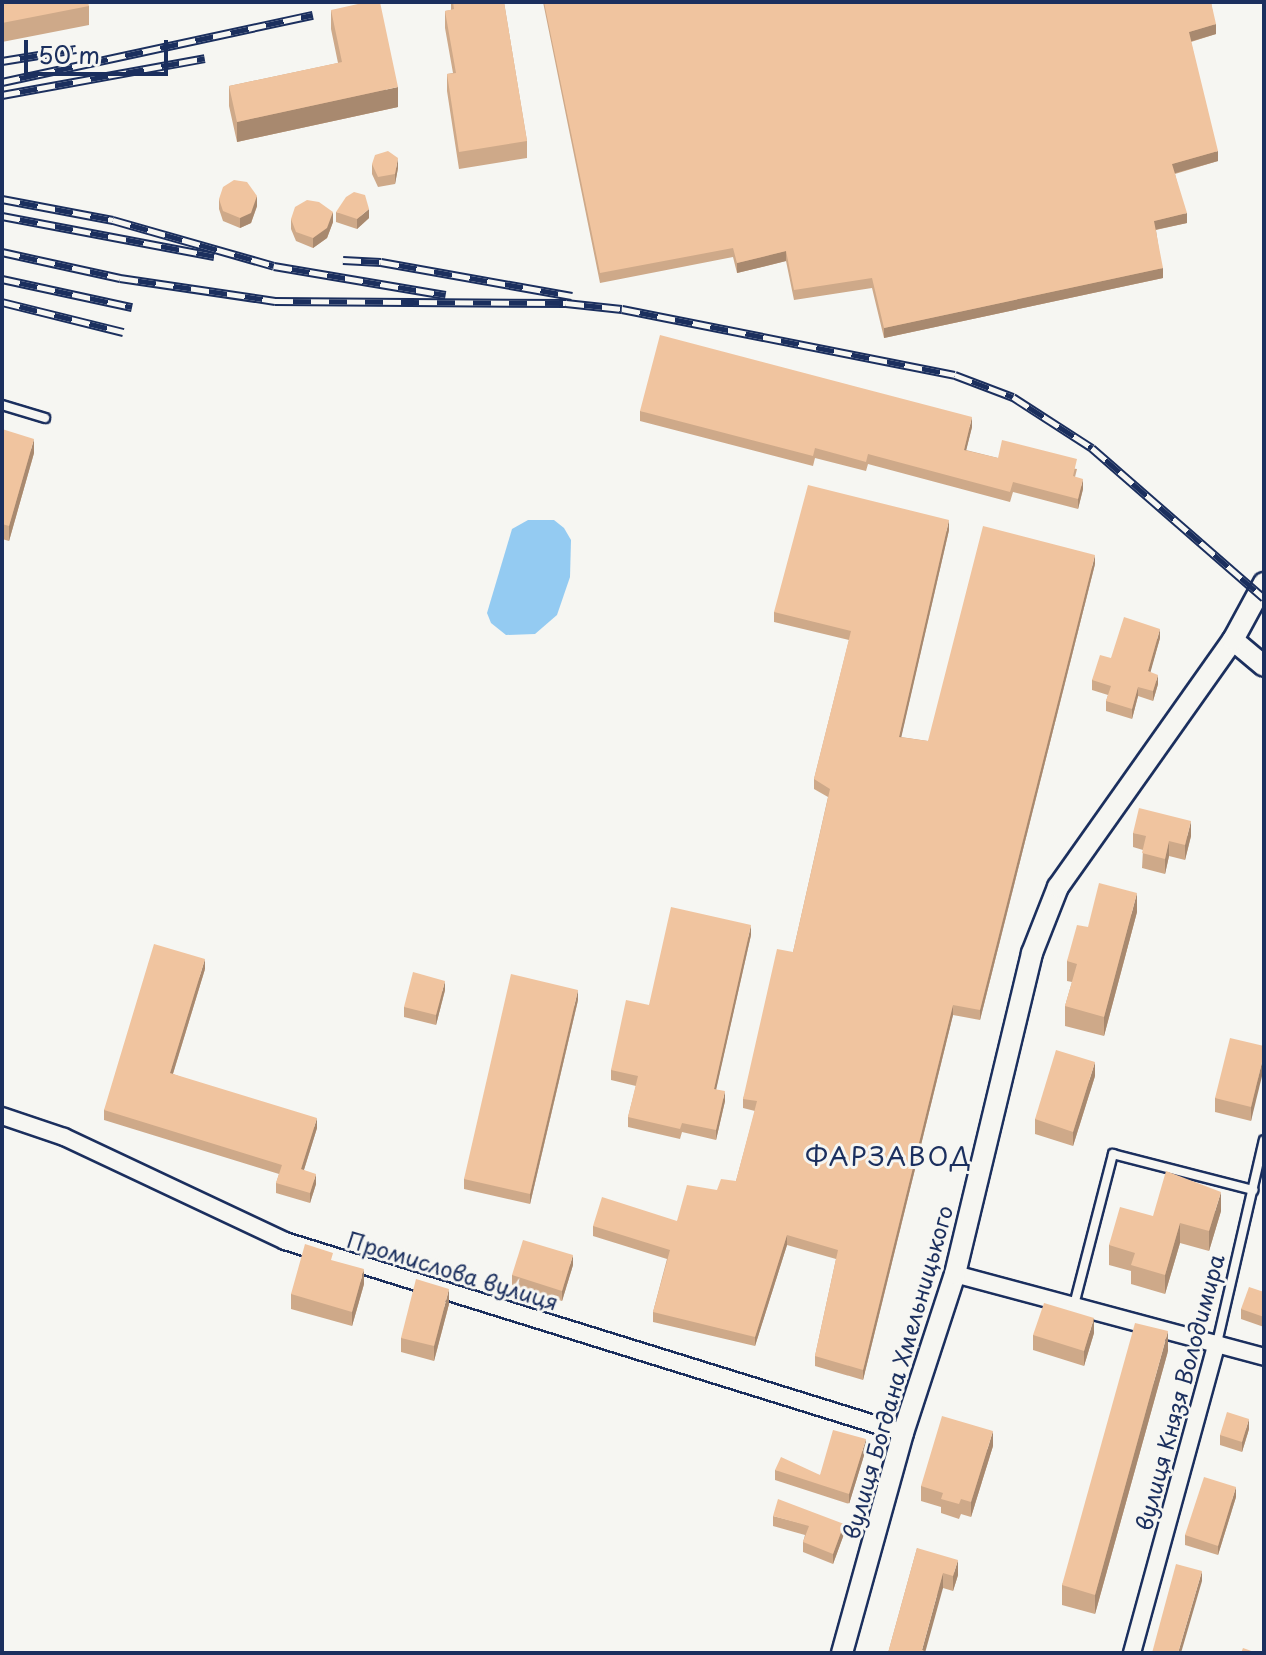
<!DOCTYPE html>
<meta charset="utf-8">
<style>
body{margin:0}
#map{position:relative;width:1266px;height:1655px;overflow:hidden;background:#f6f6f2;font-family:"Playpen Sans",sans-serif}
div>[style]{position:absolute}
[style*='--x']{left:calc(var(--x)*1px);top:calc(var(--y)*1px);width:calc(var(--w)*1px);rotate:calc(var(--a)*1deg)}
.water>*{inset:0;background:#94cbf2}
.roads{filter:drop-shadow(2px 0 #1b2f5e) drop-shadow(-2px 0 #1b2f5e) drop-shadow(0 2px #1b2f5e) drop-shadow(0 -2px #1b2f5e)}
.service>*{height:8px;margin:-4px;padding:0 4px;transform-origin:4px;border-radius:4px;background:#f6f6f2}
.minor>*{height:16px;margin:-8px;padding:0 8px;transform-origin:8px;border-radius:8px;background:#f6f6f2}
.tertiary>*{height:20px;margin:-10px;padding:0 10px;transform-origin:10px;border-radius:10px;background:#f6f6f2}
.rail>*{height:9px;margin-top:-4.5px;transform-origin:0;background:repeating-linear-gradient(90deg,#f6f6f2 0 18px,#1b2f5e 0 36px);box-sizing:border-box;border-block:2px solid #1b2f5e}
.wall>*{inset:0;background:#cea989}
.shaded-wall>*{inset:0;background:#a8896f}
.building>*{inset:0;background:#f0c49f}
span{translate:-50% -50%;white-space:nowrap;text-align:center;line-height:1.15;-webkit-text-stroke:6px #f6f6f2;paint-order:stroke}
.street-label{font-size:22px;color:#1b2f5e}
.quarter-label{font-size:26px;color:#1b2f5e;letter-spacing:2px}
.frame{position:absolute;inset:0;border:4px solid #1b2f5e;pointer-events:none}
.scale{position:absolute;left:24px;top:40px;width:144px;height:36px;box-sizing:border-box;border:4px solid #1b2f5e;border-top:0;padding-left:10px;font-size:24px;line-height:28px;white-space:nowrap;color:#1b2f5e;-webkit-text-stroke:6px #f6f6f2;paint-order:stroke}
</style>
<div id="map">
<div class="water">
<i style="clip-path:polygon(528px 520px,554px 520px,564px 528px,571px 540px,570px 577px,557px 615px,535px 634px,506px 635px,491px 623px,487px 613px,512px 529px)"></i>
</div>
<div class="roads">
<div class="service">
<i style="--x:2;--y:405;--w:45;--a:16.8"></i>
<i style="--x:1074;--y:1305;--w:156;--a:-75.5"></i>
<i style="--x:1113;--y:1154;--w:145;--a:14.4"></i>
<i style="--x:1217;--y:1343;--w:208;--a:-77"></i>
</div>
<div class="minor">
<i style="--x:2;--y:1116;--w:65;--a:18.7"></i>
<i style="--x:64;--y:1137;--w:244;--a:25.2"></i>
<i style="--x:285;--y:1241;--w:647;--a:17.26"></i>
<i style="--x:955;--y:1274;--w:320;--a:15"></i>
<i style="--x:1132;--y:1653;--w:321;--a:-74.7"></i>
</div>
<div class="tertiary">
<i style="--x:1233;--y:640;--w:40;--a:40"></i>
<i style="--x:842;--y:1653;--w:228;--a:-74.5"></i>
<i style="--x:903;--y:1433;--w:167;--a:-71.9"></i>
<i style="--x:955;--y:1274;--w:330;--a:-76.5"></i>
<i style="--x:1032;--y:953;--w:71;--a:-68.5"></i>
<i style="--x:1058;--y:887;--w:303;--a:-54.7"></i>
<i style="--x:1233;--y:640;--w:65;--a:-61.5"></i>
</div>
</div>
<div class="rail">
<i style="--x:2;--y:61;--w:75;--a:-9.2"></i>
<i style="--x:2;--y:82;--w:318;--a:-12.2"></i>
<i style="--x:2;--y:95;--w:206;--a:-10.3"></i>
<i style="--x:2;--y:199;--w:113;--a:10.7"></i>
<i style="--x:113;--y:220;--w:167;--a:15.9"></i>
<i style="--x:274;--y:266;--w:174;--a:9.6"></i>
<i style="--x:2;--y:216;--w:216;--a:10.7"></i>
<i style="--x:2;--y:252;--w:121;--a:12.4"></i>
<i style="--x:120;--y:278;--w:157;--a:8.4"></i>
<i style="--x:275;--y:301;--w:291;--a:0.4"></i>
<i style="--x:566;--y:303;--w:56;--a:6.1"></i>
<i style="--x:622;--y:309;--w:339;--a:11.2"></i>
<i style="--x:955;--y:375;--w:62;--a:20.8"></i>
<i style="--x:1013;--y:397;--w:94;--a:32.8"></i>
<i style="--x:1092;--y:448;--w:228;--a:41.1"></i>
<i style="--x:343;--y:260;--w:38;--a:3"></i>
<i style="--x:381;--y:262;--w:194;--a:10.1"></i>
<i style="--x:2;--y:279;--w:133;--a:12.2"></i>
<i style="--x:2;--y:302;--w:125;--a:13.9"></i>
</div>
<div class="wall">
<i style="clip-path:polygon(2px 2px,89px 6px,89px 25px,2px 42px)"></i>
<i style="clip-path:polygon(451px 2px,504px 2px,527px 141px,527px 158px,459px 169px,447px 91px,447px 74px,453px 73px,445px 28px,445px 11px,451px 10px)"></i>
<i style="clip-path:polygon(543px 2px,1211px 2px,1216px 34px,1191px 42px,1218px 161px,1175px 174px,1187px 223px,1156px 230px,1163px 278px,884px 338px,872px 288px,794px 300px,786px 261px,737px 273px,733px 257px,600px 283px)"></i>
<i style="clip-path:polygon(331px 10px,398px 107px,237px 142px,229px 106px,229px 86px,338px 63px,331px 29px)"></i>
<i style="clip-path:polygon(372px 164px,398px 168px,395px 184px,378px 187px,372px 174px)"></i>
<i style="clip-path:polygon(219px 199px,257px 206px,251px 223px,240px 228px,223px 221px,219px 209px)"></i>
<i style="clip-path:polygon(336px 212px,369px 218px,357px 229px,336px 222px)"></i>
<i style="clip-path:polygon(291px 219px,333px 222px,327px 238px,313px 248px,296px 241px,291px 229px)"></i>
<i style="clip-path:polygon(640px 411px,972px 427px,966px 450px,998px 458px,1077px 469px,1075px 477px,1083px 489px,1078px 509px,1013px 492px,1010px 502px,868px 464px,866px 471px,815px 458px,813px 466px,640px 421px)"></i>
<i style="clip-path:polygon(2px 429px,34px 453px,9px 541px,2px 539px)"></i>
<i style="clip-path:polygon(949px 530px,901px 737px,928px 741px,1095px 564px,980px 1020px,953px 1015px,863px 1380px,815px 1366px,815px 1356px,836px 1259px,787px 1245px,755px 1346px,653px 1322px,653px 1312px,667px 1259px,593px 1236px,593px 1226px,677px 1221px,717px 1190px,736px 1181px,755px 1111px,743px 1108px,743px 1099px,793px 952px,828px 797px,814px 789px,814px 779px,849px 640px,774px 622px,774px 612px)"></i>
<i style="clip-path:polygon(1160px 638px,1150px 672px,1158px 684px,1153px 701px,1138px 696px,1132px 719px,1106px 711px,1106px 701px,1108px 695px,1092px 690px,1092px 680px,1111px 658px)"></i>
<i style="clip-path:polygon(1133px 833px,1191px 836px,1185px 860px,1169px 856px,1165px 874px,1142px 868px,1143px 850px,1133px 847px)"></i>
<i style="clip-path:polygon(1137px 912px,1104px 1036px,1065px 1026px,1065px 1006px,1072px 982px,1067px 981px,1067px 961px,1088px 927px)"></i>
<i style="clip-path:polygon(751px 935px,716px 1089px,725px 1101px,716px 1140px,682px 1132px,680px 1139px,628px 1127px,628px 1117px,636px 1086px,611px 1080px,611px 1070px,649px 1005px)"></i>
<i style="clip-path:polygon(205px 969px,173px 1074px,317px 1128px,304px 1170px,316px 1184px,310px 1203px,276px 1193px,276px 1183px,279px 1174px,104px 1120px,104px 1110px)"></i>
<i style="clip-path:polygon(445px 990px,436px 1025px,404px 1017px,404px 1007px)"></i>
<i style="clip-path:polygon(578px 1000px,530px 1204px,464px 1189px,464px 1179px)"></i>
<i style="clip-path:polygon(1264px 1046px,1251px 1121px,1215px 1112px,1215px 1098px)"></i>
<i style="clip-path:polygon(1095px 1076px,1073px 1146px,1035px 1134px,1035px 1119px)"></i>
<i style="clip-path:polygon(1221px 1211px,1209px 1251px,1180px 1243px,1165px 1294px,1131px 1284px,1131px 1271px,1109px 1265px,1109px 1245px,1153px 1216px)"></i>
<i style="clip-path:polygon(333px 1261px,364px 1284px,352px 1326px,291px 1309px,291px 1294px)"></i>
<i style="clip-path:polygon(573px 1265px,562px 1301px,512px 1285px,512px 1275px)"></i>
<i style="clip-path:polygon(1264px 1292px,1264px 1327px,1241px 1319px,1241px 1309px)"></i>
<i style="clip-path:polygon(449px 1304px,434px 1361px,401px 1352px,401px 1338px)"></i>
<i style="clip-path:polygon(1094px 1333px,1084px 1366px,1033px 1350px,1033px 1335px)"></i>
<i style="clip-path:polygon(1168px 1351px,1095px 1614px,1062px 1605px,1062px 1585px)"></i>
<i style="clip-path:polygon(1249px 1429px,1242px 1452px,1220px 1445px,1220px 1435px)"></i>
<i style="clip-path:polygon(993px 1446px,971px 1517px,961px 1514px,959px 1519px,941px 1513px,941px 1507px,921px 1501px,921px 1486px)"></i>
<i style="clip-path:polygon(866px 1449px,849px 1504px,775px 1480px,775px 1470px,820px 1475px)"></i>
<i style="clip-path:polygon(1236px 1497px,1218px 1555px,1185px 1545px,1185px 1535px)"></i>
<i style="clip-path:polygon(773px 1516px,844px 1534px,833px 1564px,803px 1552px,803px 1542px,805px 1535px,773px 1526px)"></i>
<i style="clip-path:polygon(917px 1548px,958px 1575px,953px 1591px,943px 1588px,888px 1653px)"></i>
</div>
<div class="shaded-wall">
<i style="clip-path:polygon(1216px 24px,1216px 34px,1189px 42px,1189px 32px)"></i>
<i style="clip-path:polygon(398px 87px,398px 107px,237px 142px,237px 122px)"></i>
<i style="clip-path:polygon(1218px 151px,1218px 161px,1172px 174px,1172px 164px)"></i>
<i style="clip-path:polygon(398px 158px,398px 168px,395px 184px,395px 174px)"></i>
<i style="clip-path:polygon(257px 196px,257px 206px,251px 223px,240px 228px,240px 218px)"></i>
<i style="clip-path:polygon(369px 209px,369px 218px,357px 229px,357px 219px)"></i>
<i style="clip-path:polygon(333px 212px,333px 222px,327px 238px,313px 248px,313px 238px)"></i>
<i style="clip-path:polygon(1187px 213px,1187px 223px,1154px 230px,1154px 221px)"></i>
<i style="clip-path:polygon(786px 251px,786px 261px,737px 273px,737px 263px)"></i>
<i style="clip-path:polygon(1163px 268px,1163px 278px,884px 338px,884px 328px)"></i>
<i style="clip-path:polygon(972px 417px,972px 427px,964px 459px,964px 450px)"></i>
<i style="clip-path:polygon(34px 439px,34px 453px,9px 541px,9px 526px)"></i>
<i style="clip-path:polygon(1083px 479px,1083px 489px,1078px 509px,1078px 499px)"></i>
<i style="clip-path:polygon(949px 520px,949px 530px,899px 747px,899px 737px)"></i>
<i style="clip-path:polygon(1095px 555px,1095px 564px,980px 1020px,980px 1010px)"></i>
<i style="clip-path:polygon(1160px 629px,1160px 638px,1148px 681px,1148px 671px)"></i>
<i style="clip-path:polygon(1158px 675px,1158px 684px,1153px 701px,1153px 691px)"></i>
<i style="clip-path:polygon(1138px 687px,1138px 696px,1132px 719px,1132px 709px)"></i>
<i style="clip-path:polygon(1191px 821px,1191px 836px,1185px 860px,1185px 845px)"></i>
<i style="clip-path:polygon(1169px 841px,1169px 856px,1165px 874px,1165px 859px)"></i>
<i style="clip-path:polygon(1137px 893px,1137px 912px,1104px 1036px,1104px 1017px)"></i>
<i style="clip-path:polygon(751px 925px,751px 935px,714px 1099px,714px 1089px)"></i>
<i style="clip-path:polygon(205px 959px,205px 969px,170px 1083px,170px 1073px)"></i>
<i style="clip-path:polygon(445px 981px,445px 990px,436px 1025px,436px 1015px)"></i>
<i style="clip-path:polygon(578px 990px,578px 1000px,530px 1204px,530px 1194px)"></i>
<i style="clip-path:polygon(953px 1005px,953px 1015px,863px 1380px,863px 1370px)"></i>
<i style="clip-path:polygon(1264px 1054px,1264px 1068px,1251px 1121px,1251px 1107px)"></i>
<i style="clip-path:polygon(1095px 1062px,1095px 1076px,1073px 1146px,1073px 1132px)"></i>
<i style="clip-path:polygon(725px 1091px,725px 1101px,716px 1140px,716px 1130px)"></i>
<i style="clip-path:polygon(317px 1118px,317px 1128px,301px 1179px,301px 1169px)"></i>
<i style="clip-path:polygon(316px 1174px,316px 1184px,310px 1203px,310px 1193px)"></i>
<i style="clip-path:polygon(1221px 1192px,1221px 1211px,1209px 1251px,1209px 1231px)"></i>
<i style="clip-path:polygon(1180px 1223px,1180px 1243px,1165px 1294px,1165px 1275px)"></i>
<i style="clip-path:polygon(787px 1235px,787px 1245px,755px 1346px,755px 1337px)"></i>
<i style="clip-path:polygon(573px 1255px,573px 1265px,562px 1301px,562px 1291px)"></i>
<i style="clip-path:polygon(364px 1269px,364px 1284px,352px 1326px,352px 1312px)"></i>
<i style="clip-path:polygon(449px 1289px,449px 1304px,434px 1361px,434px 1346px)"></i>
<i style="clip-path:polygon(1094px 1318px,1094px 1333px,1084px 1366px,1084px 1351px)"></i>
<i style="clip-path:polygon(1168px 1331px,1168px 1351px,1095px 1614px,1095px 1595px)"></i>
<i style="clip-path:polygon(1249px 1419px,1249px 1429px,1242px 1452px,1242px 1442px)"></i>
<i style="clip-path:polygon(993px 1431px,993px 1446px,971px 1517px,971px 1502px)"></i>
<i style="clip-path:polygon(866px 1439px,866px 1449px,849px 1504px,849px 1494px)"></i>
<i style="clip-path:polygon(1236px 1487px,1236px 1497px,1218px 1555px,1218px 1546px)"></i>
<i style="clip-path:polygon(844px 1524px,844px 1534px,833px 1564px,833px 1554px)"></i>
<i style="clip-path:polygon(958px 1560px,958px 1575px,953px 1591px,953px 1576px)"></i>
<i style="clip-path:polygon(1202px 1571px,1202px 1581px,1181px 1653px,1178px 1653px)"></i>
<i style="clip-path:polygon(943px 1573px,943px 1588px,925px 1653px,922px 1650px)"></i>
</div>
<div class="building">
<i style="clip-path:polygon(2px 2px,88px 2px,89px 6px,2px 23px)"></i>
<i style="clip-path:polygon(367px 2px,380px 2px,398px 87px,237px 122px,229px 86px,342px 62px,331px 10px)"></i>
<i style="clip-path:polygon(453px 2px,504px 2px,527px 141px,459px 152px,447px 74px,456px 73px,445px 11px,454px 9px)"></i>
<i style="clip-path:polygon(544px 2px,1211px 2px,1216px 24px,1189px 32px,1218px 151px,1172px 164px,1187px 213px,1154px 221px,1163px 268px,884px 328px,872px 278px,794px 290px,786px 251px,737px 263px,733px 248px,600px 273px)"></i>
<i style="clip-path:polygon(388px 151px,398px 158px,395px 174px,378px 177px,372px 164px,375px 155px)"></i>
<i style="clip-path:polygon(234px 180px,247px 182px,257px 196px,251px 213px,240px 218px,223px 211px,219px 199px,223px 187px)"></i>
<i style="clip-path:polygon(354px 192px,365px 195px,369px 209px,357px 219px,336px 212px,346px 197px)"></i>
<i style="clip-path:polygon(307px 200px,319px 202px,333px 212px,327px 228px,313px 238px,296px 232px,291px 219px,295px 207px)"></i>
<i style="clip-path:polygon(660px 335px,972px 417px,964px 450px,998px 458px,1002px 440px,1077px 459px,1073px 476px,1083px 479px,1078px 499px,1013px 482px,1010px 492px,868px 454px,866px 462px,815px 448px,813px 456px,640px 411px)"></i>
<i style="clip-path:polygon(2px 429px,34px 439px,9px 526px,2px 524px)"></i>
<i style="clip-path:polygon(808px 485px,949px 520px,899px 737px,928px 741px,983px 526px,1095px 555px,980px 1010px,953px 1005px,863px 1370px,815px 1356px,838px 1250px,787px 1235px,755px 1337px,653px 1312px,670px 1250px,593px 1226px,602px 1197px,677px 1221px,687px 1185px,717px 1190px,721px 1179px,736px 1181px,757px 1101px,743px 1099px,777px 949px,793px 952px,830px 789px,814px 779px,851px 631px,774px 612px)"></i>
<i style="clip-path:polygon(1124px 617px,1160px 629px,1148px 671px,1158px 675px,1153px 691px,1138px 687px,1132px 709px,1106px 701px,1111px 686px,1092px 680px,1100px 655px,1111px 658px)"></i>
<i style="clip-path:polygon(1139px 808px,1191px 821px,1185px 845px,1169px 841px,1165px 859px,1142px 853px,1146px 836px,1133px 833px)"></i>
<i style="clip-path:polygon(1099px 883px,1137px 893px,1104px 1017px,1065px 1006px,1077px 964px,1067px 961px,1077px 925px,1088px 927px)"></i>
<i style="clip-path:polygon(671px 907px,751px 925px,714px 1089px,725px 1091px,716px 1130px,682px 1123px,680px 1129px,628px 1117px,638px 1076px,611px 1070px,626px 1000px,649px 1005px)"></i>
<i style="clip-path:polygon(154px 944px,205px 959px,170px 1073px,317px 1118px,301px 1169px,316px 1174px,310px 1193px,276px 1183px,282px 1165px,104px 1110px)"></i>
<i style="clip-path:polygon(413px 972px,445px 981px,436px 1015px,404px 1007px)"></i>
<i style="clip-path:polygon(511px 974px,578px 990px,530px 1194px,464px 1179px)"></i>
<i style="clip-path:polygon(1230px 1038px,1264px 1046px,1264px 1054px,1251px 1107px,1215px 1098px)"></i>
<i style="clip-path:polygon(1056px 1050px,1095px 1062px,1073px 1132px,1035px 1119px)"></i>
<i style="clip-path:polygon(1166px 1171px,1221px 1192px,1209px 1231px,1180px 1223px,1165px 1275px,1131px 1265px,1135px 1253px,1109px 1245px,1120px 1207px,1153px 1216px)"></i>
<i style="clip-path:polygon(523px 1240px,573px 1255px,562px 1291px,512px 1275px)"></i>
<i style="clip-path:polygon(305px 1244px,333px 1253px,331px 1260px,364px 1269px,352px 1312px,291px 1294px)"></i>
<i style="clip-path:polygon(416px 1279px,449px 1289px,434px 1346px,401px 1338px)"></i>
<i style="clip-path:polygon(1249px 1287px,1264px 1292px,1264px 1317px,1241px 1309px)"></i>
<i style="clip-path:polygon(1044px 1303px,1094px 1318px,1084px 1351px,1033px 1335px)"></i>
<i style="clip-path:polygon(1135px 1323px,1168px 1331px,1095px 1595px,1062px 1585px)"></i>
<i style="clip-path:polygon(1227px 1412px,1249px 1419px,1242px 1442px,1220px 1435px)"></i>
<i style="clip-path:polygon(942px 1416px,993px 1431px,971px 1502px,961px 1499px,959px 1504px,941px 1499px,943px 1493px,921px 1486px)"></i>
<i style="clip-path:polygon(833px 1430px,866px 1439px,849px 1494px,775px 1470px,781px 1457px,820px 1475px)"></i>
<i style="clip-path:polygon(1204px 1477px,1236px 1487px,1218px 1546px,1185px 1535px)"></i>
<i style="clip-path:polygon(778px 1499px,844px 1524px,833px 1554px,803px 1542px,809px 1526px,773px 1516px)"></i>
<i style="clip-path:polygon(917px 1548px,958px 1560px,953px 1576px,943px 1573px,922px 1650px,930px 1653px,888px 1653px)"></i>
<i style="clip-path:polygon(1176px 1564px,1202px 1571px,1178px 1653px,1152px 1653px)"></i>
<i style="clip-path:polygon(1243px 1648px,1257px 1653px,1241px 1653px)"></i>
</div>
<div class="street-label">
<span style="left:453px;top:1270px;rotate:17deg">Промислова вулиця</span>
<span style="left:897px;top:1372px;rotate:-74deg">вулиця Богдана Хмельницького</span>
<span style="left:1179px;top:1392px;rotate:-75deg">вулиця Князя Володимира</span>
</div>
<div class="quarter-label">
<span style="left:889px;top:1156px">ФАРЗАВОД</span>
</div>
<div class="frame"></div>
<div class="scale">50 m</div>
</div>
